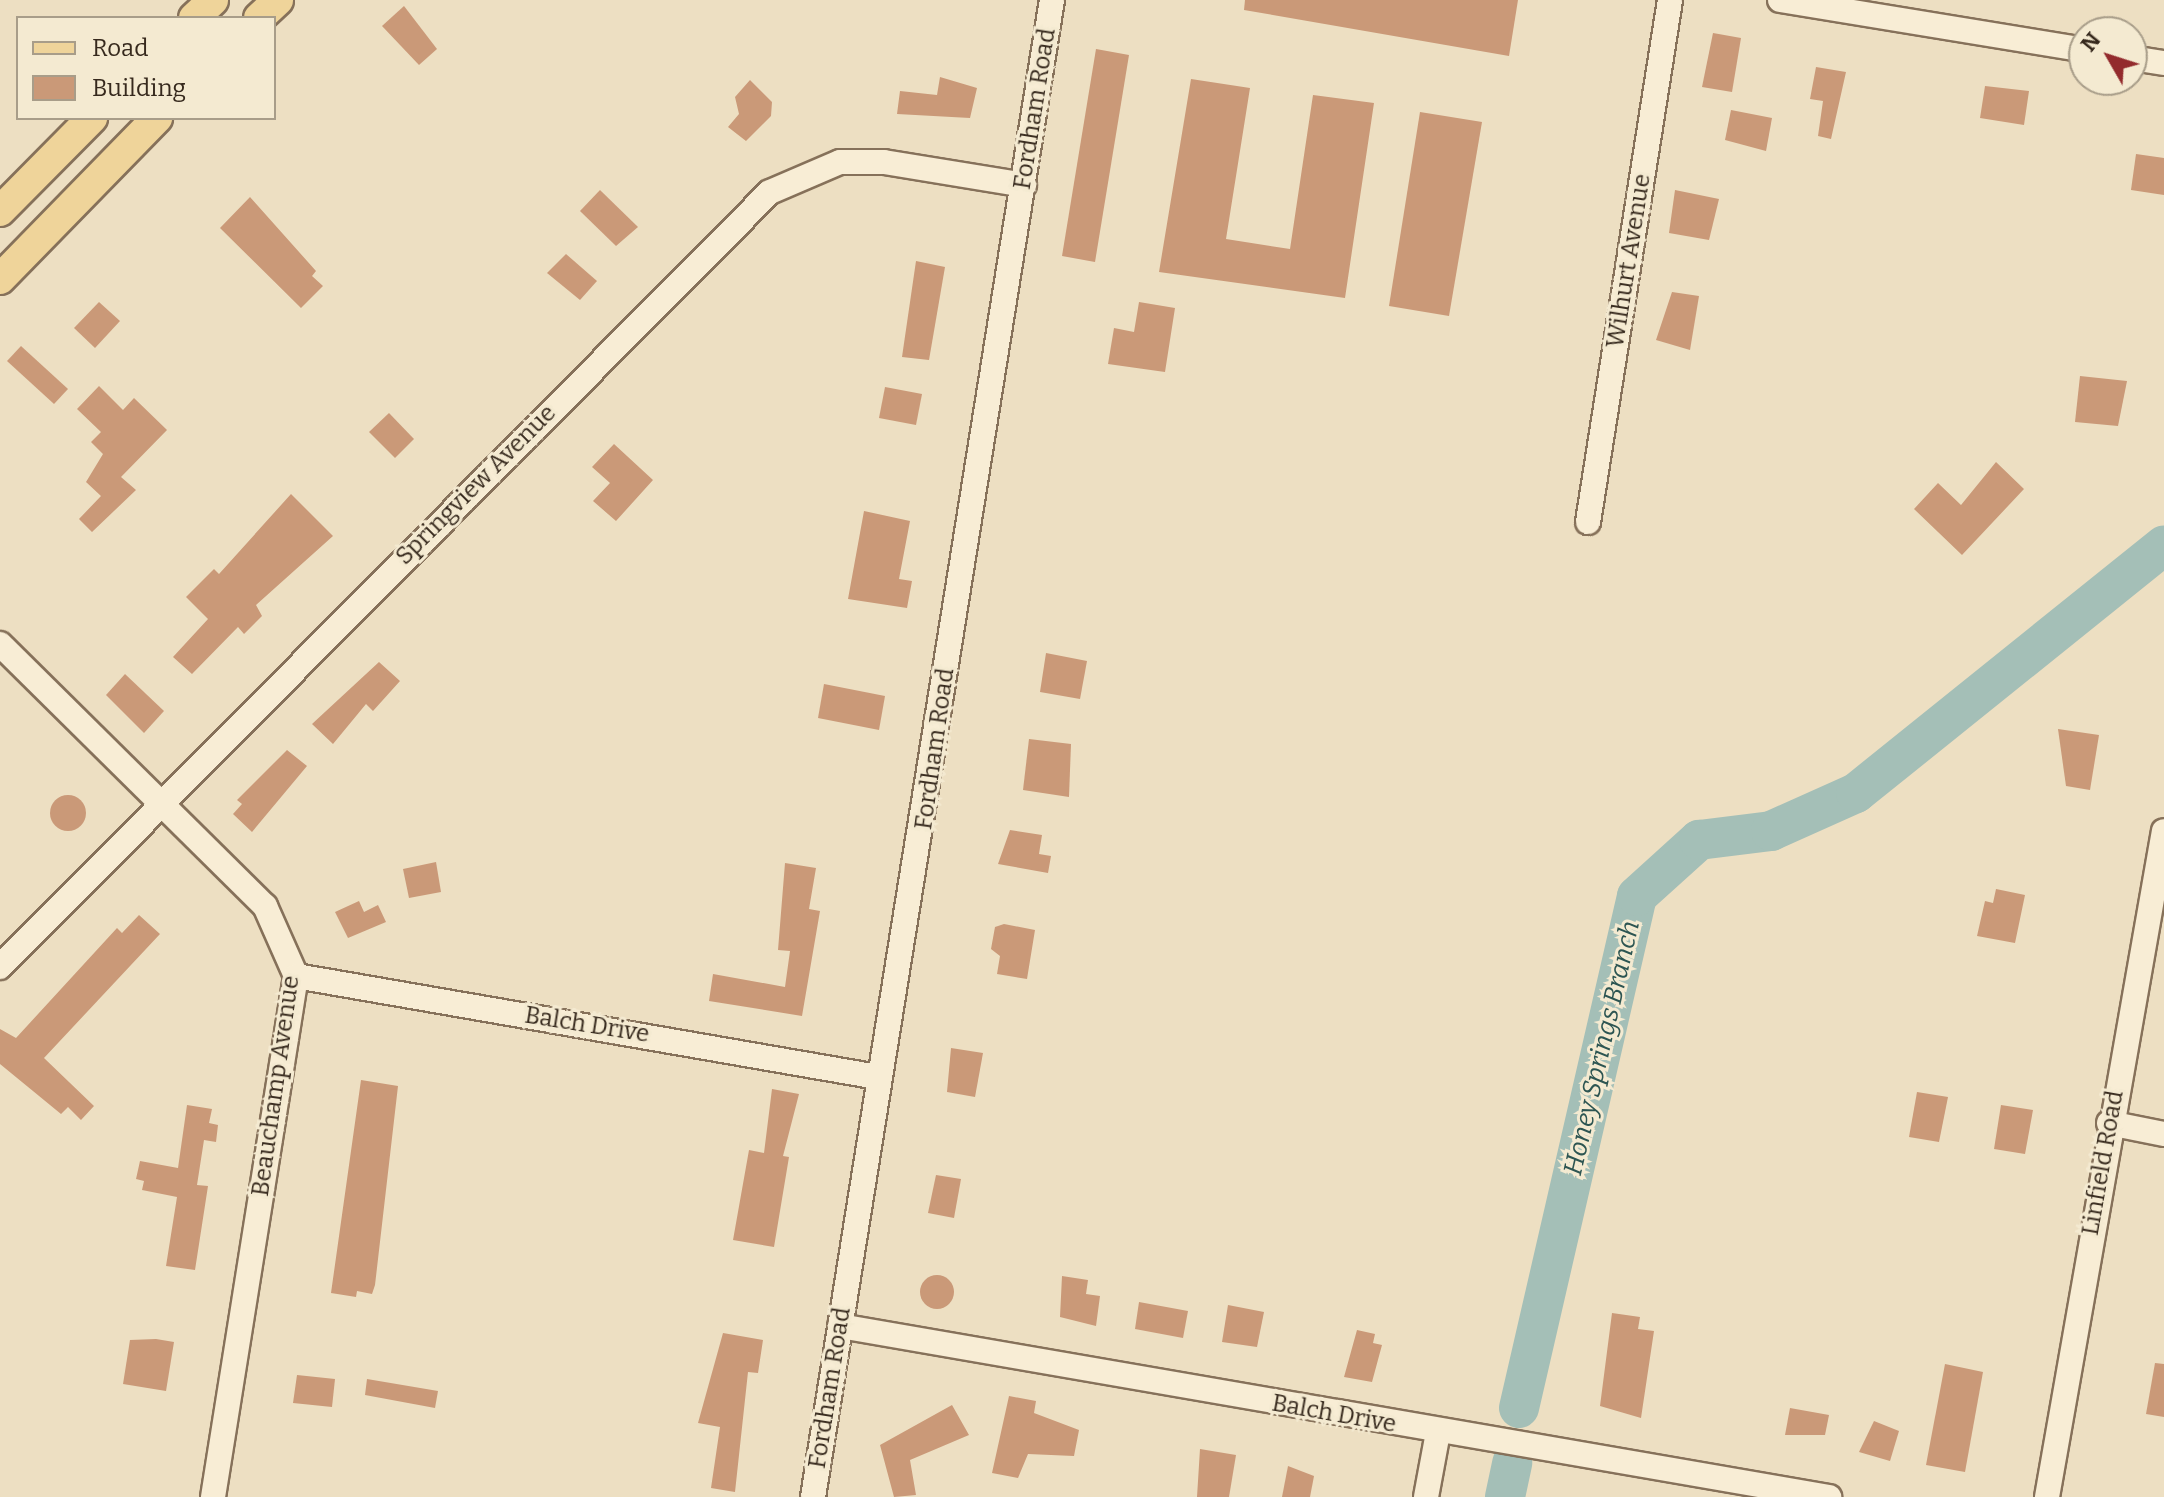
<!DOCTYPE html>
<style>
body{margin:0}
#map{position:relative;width:2164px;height:1497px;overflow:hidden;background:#eddfc2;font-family:Bitter,serif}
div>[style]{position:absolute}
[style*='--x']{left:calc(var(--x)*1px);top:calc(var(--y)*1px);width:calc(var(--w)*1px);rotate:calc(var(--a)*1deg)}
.river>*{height:40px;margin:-20px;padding:0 20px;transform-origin:20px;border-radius:20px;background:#a4bfb7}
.building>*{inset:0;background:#ca9978}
.round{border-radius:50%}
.roads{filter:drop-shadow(2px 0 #86715a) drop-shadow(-2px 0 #86715a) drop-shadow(0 2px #86715a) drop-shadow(0 -2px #86715a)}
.minor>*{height:24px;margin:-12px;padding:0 12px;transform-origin:12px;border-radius:12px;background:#f8edd5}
.major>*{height:30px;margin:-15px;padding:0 15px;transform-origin:15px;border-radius:15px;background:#efd49a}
span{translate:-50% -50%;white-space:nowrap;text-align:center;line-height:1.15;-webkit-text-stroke:6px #f4ead1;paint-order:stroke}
.street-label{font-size:24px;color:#36291d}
.water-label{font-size:26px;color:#2d5552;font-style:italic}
.legend{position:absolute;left:16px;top:16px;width:260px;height:104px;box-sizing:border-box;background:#f4ead1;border:2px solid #a89d89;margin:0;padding:10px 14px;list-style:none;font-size:24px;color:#36291d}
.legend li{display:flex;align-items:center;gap:16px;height:40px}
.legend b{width:40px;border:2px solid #a89d89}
.north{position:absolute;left:2068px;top:16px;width:80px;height:80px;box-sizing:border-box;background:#f4ead1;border:2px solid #a89d89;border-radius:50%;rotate:309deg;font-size:22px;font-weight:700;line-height:32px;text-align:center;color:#36291d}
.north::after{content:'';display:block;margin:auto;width:28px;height:36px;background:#932b2d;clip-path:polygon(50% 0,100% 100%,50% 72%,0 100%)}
</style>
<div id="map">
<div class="river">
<i style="--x:1519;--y:1408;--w:525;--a:-77.02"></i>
<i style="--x:1637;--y:896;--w:84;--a:-42.1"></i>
<i style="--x:1699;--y:840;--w:73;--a:-7.1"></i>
<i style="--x:1771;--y:831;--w:93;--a:-24.1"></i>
<i style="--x:1856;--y:793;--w:395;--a:-38.8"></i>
<i style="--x:1505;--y:1497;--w:35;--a:-78"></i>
</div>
<div class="building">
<i style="clip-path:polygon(1245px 0,1518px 0,1509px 56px,1244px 10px)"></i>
<i style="clip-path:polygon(404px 6px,437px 49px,419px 65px,382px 26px)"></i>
<i style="clip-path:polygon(1713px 33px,1741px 38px,1732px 92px,1702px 87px)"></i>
<i style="clip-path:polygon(1096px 49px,1129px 55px,1095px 262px,1062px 256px)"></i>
<i style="clip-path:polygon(1816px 67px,1846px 72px,1831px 139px,1818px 136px,1823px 101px,1810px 99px)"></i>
<i style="clip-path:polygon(940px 77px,977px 88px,970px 118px,897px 114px,900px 91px,937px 95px)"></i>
<i style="clip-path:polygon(1191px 79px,1250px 88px,1226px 239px,1290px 249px,1313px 95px,1374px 103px,1345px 298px,1159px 272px)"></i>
<i style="clip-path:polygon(750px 80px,772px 102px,771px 116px,746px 141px,728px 127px,739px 114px,735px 97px)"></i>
<i style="clip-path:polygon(1985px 86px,2029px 91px,2024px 125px,1980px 118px)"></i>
<i style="clip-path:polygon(1731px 110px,1772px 118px,1766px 151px,1725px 140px)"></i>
<i style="clip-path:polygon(1420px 112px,1482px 122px,1449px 316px,1389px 306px)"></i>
<i style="clip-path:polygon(2136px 154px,2164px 158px,2164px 195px,2131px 190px)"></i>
<i style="clip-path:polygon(600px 190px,638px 227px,616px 246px,580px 211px)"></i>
<i style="clip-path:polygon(1675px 190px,1719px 199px,1709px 240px,1669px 233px)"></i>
<i style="clip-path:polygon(250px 197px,316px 271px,312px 276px,323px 286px,301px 308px,220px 228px)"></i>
<i style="clip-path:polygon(566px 254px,597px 281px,580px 300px,547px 273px)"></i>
<i style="clip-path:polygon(916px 261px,945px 267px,929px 360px,902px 357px)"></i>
<i style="clip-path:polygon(1672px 292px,1699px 296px,1690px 350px,1656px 340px)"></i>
<i style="clip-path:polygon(99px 302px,120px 321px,95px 348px,74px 328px)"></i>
<i style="clip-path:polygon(1139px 302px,1175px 308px,1165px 372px,1108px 364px,1114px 328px,1134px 332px)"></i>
<i style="clip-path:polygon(21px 346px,68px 389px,54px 404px,7px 361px)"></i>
<i style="clip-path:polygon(2080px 376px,2127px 381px,2118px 426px,2075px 422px)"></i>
<i style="clip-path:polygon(99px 386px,123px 410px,134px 398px,167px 430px,121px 477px,136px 490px,92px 532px,79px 519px,101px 496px,86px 482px,103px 454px,91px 442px,101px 432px,77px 409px)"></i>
<i style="clip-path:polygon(885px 387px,922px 394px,916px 425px,879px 418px)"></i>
<i style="clip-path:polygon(389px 413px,414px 439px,395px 458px,369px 432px)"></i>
<i style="clip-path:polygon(614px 444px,653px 480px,616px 521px,593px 501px,610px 483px,592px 467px)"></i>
<i style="clip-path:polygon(1996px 462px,2024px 489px,1962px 555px,1914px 509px,1938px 483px,1961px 505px)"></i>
<i style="clip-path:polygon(291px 494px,333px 536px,256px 605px,262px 616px,244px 634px,238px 627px,192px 674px,173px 657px,208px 619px,186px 597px,214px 569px,219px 574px)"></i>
<i style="clip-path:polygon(864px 511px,910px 521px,899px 579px,912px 581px,907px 608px,848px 599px)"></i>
<i style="clip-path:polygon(1046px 653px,1087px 661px,1080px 699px,1040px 692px)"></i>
<i style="clip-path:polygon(379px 662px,400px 681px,373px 711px,366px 704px,333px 744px,312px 724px)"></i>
<i style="clip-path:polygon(125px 674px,164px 711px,144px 733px,106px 695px)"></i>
<i style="clip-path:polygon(824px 684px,885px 696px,879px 730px,818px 718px)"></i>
<i style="clip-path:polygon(2058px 729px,2099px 735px,2090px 790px,2066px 786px)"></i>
<i style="clip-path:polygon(1029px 739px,1071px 744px,1069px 797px,1023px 790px)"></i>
<i style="clip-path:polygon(287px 750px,307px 766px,252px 832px,233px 814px,242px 804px,237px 800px)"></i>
<i class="round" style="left:50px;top:795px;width:36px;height:36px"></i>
<i style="clip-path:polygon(1010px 830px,1042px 835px,1039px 854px,1051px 856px,1048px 873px,998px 864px)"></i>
<i style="clip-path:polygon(436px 862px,441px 892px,409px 898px,403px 869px)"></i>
<i style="clip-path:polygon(785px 863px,816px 868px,809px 909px,820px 911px,802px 1016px,709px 1001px,713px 974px,785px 987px,790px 951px,778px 950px)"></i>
<i style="clip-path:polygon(1996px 889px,2025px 895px,2015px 943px,1977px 936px,1985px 901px,1993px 903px)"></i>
<i style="clip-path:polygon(359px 901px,364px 912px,378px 905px,386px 922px,348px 938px,335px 912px)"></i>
<i style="clip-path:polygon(139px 915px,160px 934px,44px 1058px,94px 1106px,81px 1120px,68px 1107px,61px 1114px,0 1064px,0 1029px,16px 1038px,117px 928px,122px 933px)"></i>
<i style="clip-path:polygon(1004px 924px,1035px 930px,1027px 979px,997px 974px,1000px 956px,991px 949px,995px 927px)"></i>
<i style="clip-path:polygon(951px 1048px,983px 1053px,975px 1097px,947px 1092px)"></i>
<i style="clip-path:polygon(361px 1080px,398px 1086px,375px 1285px,372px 1294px,357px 1291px,356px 1297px,331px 1293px)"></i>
<i style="clip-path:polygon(772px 1089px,799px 1094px,783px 1156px,789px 1157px,774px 1247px,733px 1240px,749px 1150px,764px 1153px)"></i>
<i style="clip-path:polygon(1917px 1092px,1948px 1097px,1939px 1142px,1909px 1137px)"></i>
<i style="clip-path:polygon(187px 1105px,212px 1109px,209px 1123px,218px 1125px,216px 1142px,204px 1140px,197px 1185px,208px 1186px,195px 1270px,166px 1266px,177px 1197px,142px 1190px,144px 1181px,136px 1179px,140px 1161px,178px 1168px)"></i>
<i style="clip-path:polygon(2001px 1105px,2033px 1110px,2025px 1154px,1994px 1149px)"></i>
<i style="clip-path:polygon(936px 1175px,961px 1179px,954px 1218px,928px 1213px)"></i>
<i class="round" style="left:920px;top:1275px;width:34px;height:34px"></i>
<i style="clip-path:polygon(1062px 1276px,1088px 1280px,1086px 1294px,1100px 1296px,1096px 1326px,1060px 1317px)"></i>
<i style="clip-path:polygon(1139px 1302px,1188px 1311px,1183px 1338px,1135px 1329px)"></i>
<i style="clip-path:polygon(1228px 1305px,1264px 1312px,1257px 1347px,1222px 1342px)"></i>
<i style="clip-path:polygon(1612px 1313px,1640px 1317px,1638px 1329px,1654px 1331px,1641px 1418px,1600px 1406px)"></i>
<i style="clip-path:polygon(1357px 1330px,1375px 1334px,1373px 1343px,1382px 1345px,1372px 1382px,1344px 1377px)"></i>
<i style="clip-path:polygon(723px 1333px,763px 1340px,758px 1373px,748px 1372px,735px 1492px,711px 1488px,720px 1427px,698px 1423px)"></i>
<i style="clip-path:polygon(156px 1339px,174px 1342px,166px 1391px,123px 1384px,130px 1340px)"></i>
<i style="clip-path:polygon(2155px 1363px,2164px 1364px,2164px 1417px,2146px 1414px)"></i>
<i style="clip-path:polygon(1945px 1364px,1983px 1372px,1965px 1472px,1926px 1465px)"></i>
<i style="clip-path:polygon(297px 1375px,335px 1379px,332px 1407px,293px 1403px)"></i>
<i style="clip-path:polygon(367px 1379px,438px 1391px,435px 1408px,365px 1395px)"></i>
<i style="clip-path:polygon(1009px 1396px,1036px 1401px,1034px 1413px,1079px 1430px,1074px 1456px,1028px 1454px,1018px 1478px,992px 1473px)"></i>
<i style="clip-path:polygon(952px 1405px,969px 1435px,910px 1460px,916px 1495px,894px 1497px,880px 1445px)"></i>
<i style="clip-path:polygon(1790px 1408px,1829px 1415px,1825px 1435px,1785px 1435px)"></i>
<i style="clip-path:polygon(1874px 1421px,1899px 1431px,1890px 1461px,1859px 1452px)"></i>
<i style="clip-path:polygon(1200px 1449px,1236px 1455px,1229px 1497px,1197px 1497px)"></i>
<i style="clip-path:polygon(1288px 1466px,1314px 1476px,1310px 1497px,1282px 1497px)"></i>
</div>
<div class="roads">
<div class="minor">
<i style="--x:1780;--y:0;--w:308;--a:9.3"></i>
<i style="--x:2132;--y:58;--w:32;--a:9"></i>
<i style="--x:1588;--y:522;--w:528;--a:-81.07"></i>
<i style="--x:0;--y:644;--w:373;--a:44.7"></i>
<i style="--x:265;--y:906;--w:77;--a:66.1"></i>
<i style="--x:296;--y:976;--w:528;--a:99.05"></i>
<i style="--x:0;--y:967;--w:1092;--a:-45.19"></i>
<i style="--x:770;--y:192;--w:76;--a:-23.2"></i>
<i style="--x:840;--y:162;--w:44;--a:0"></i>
<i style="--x:884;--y:162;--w:142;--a:9.3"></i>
<i style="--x:296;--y:976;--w:591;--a:9.85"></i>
<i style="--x:2109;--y:1123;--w:56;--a:11.3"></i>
<i style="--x:840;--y:1326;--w:1004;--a:9.81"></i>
<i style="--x:813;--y:1497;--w:1516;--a:-80.93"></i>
<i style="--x:1426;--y:1497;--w:66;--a:-79.5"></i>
<i style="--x:2047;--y:1497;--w:676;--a:-80.04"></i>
</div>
<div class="major">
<i style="--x:194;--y:18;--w:26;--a:-43"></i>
<i style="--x:259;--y:18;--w:26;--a:-43"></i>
<i style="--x:0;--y:211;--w:131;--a:-45.3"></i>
<i style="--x:0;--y:279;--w:225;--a:-45.7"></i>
</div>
</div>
<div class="street-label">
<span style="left:1035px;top:109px;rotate:-81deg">Fordham Road</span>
<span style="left:1629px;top:261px;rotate:-81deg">Wilhurt Avenue</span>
<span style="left:476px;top:485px;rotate:-45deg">Springview Avenue</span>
<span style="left:935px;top:749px;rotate:-82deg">Fordham Road</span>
<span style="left:587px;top:1025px;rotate:9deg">Balch Drive</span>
<span style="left:276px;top:1086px;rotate:-82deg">Beauchamp Avenue</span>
<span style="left:2103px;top:1163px;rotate:-80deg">Linfield Road</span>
<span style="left:830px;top:1388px;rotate:-81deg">Fordham Road</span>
<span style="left:1334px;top:1414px;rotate:10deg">Balch Drive</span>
</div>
<div class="water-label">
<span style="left:1602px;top:1048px;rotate:-77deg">Honey Springs Branch</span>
</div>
<ul class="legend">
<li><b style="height:10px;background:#efd49a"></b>Road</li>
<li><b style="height:22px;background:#ca9978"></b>Building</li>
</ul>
<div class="north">N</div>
</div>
